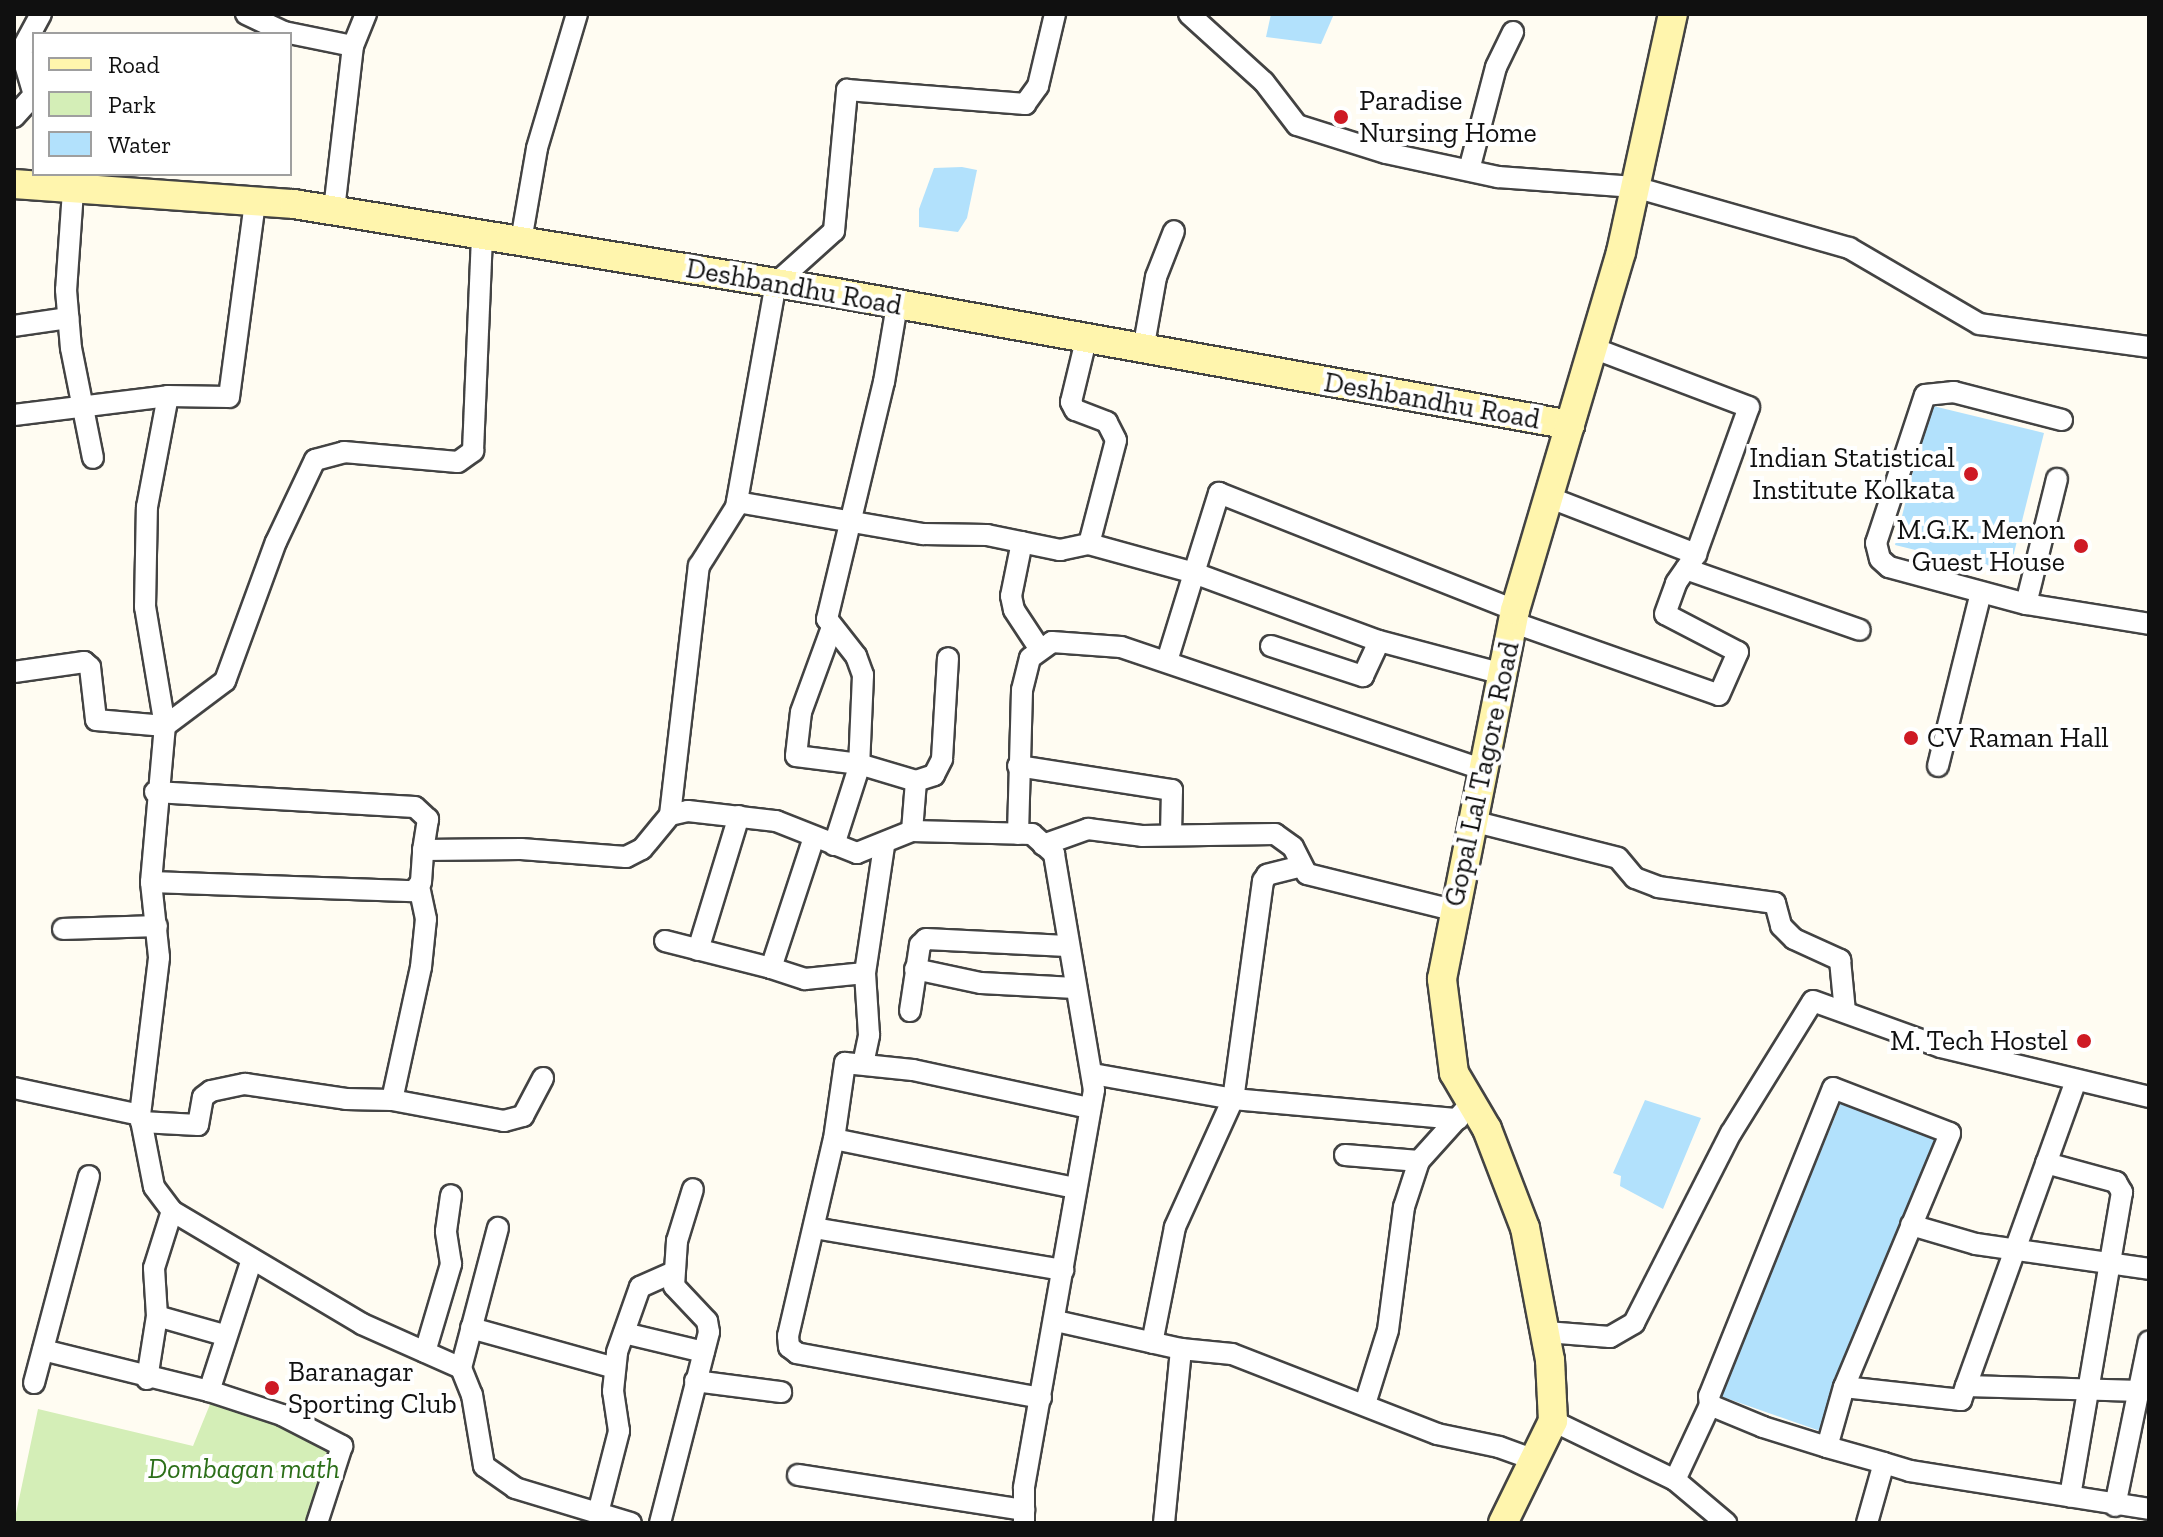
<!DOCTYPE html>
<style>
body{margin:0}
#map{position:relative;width:2163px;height:1537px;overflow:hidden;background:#fffcf2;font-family:"Zilla Slab",serif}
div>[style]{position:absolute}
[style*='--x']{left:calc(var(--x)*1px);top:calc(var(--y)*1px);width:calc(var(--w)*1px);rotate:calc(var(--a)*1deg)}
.green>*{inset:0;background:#d4eeb7}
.water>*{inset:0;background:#b2e1fc}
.roads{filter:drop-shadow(2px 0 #434343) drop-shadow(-2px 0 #434343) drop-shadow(0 2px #434343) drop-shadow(0 -2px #434343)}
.street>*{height:20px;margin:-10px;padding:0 10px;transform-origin:10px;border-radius:10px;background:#fff}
.secondary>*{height:28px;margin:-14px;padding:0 14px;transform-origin:14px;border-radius:14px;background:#fff5ad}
.dots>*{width:22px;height:22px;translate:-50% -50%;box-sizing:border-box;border:4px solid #fff;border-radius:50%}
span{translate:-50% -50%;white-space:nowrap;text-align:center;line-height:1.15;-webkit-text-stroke:8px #fff;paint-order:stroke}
.poi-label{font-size:28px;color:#101010}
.left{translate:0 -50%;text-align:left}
.right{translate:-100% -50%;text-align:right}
.street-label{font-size:28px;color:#101010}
.park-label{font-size:28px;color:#2c6f19;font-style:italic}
.frame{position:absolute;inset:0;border:16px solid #101010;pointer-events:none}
.legend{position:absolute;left:32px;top:32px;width:260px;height:144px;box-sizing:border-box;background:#fff;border:2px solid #9f9f9f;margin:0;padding:10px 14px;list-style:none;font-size:24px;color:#101010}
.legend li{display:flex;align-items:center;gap:16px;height:40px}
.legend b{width:40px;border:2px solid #9f9f9f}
</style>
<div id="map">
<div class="green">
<i style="clip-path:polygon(215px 1392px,329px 1450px,305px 1523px,14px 1523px,38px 1409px,193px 1446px)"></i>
</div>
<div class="water">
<i style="clip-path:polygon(1271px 14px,1334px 14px,1321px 44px,1266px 37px)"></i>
<i style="clip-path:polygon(962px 167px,977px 170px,967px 218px,958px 232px,919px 227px,919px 209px,934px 168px)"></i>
<i style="clip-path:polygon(1929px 405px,2044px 433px,2009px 573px,1895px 545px)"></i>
<i style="clip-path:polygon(1645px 1100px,1701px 1118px,1663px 1209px,1620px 1186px,1621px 1176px,1613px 1173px)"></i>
<i style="clip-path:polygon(1842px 1100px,1938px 1137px,1823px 1432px,1720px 1396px)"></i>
</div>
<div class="roads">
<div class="street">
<i style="--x:246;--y:14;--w:42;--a:25.3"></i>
<i style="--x:284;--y:32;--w:70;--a:11.5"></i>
<i style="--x:1189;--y:14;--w:101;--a:42.2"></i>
<i style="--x:1264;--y:82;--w:54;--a:52.5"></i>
<i style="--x:1297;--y:125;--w:93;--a:17.5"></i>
<i style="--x:1386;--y:153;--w:115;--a:12.1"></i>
<i style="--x:1498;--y:177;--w:137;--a:4.2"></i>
<i style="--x:1635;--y:187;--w:223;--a:15.9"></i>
<i style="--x:1849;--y:248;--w:151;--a:30.3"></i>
<i style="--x:1979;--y:324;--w:172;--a:7.7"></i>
<i style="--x:14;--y:117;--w:30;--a:-48"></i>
<i style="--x:34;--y:95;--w:46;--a:-106.5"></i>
<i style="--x:21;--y:51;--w:42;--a:-61.6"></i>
<i style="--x:1469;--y:170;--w:106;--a:-75.3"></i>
<i style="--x:1496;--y:67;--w:39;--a:-64"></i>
<i style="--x:73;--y:191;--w:99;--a:94"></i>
<i style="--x:66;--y:290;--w:58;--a:85.1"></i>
<i style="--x:71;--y:348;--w:112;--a:78.7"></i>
<i style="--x:334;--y:210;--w:165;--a:-83.4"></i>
<i style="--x:353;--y:46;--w:35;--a:-68"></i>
<i style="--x:521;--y:241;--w:94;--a:-80.2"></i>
<i style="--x:537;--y:148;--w:140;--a:-73.4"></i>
<i style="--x:14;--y:326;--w:55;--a:-8.4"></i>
<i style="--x:1143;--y:350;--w:74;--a:-79.9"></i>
<i style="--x:1156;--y:277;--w:49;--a:-68.6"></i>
<i style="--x:14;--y:415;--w:155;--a:-7"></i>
<i style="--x:168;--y:396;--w:61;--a:0.9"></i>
<i style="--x:229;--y:397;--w:197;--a:-82.4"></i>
<i style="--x:2062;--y:420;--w:112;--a:-165.5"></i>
<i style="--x:1954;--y:392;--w:29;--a:174"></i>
<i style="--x:1925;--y:395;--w:156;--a:108.3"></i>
<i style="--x:1876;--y:543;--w:16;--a:76"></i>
<i style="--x:1880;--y:559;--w:12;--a:42"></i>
<i style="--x:1889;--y:567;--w:142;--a:15.1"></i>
<i style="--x:2026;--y:604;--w:125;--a:9.2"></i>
<i style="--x:1548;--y:497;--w:159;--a:21.1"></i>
<i style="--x:1696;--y:554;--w:156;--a:-70.2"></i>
<i style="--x:1749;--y:407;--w:167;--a:-159.3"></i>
<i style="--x:737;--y:502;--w:189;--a:9.8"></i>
<i style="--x:923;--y:534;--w:64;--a:0.9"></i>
<i style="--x:987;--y:535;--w:75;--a:11.6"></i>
<i style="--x:1060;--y:550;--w:30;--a:-12"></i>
<i style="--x:1089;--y:544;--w:107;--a:-75.4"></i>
<i style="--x:1116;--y:440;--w:20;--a:-117"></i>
<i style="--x:1107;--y:422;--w:34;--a:-159"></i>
<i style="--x:1075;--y:410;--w:9;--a:-117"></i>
<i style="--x:1071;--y:402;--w:64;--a:-76.4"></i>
<i style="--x:1022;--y:542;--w:55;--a:101.5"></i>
<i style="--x:1011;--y:596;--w:14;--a:78"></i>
<i style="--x:1014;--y:610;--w:45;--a:56.7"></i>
<i style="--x:1089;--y:544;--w:109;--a:15.4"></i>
<i style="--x:1194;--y:573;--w:84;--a:-72.6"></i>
<i style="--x:1219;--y:493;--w:318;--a:21.6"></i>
<i style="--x:1686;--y:569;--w:184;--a:19.3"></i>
<i style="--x:2026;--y:604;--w:129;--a:-76.1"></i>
<i style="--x:1512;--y:622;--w:219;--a:19.4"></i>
<i style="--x:1719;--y:695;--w:47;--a:-66.2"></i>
<i style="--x:1738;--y:652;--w:82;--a:-152.5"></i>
<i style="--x:1665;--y:614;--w:33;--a:-70"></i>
<i style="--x:1676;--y:583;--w:35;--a:-55"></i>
<i style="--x:831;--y:630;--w:87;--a:110.1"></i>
<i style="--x:801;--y:712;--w:44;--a:96.5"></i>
<i style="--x:796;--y:756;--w:64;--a:7.2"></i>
<i style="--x:859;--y:764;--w:59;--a:16.6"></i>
<i style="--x:916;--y:781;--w:19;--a:-18"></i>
<i style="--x:934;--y:775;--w:18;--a:-63"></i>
<i style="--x:942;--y:759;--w:101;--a:-86.6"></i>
<i style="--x:1271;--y:646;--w:97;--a:18.1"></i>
<i style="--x:1363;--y:676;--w:38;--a:-65"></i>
<i style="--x:1167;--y:661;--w:92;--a:-72.9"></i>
<i style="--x:1194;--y:573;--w:197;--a:20.2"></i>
<i style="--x:1379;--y:641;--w:128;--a:14.9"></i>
<i style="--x:14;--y:672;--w:71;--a:-8.1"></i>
<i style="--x:84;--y:662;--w:8;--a:40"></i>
<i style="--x:90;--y:667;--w:53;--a:83.5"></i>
<i style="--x:96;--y:720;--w:69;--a:5"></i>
<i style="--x:165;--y:726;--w:121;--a:-99.5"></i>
<i style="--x:145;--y:607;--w:100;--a:-88.9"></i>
<i style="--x:147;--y:507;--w:113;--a:-79.3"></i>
<i style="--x:1018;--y:766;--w:156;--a:8.9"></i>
<i style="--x:1172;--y:790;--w:44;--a:91.3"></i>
<i style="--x:1938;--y:766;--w:179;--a:-76.1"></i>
<i style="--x:155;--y:792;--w:260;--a:3.3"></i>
<i style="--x:415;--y:807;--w:18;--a:43"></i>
<i style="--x:428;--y:819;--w:31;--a:99"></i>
<i style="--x:423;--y:850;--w:98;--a:-0.6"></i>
<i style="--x:521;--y:849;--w:105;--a:4.4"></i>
<i style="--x:626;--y:857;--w:18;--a:-27"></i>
<i style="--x:642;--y:849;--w:44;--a:-50.5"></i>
<i style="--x:670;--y:815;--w:18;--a:-13"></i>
<i style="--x:688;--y:811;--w:89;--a:6.5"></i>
<i style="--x:776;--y:821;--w:87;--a:21.6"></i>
<i style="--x:857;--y:853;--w:59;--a:-21.8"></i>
<i style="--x:912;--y:831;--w:120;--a:1.4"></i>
<i style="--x:1032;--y:834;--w:30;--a:42"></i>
<i style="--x:1054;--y:854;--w:239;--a:80.4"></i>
<i style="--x:1094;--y:1090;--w:404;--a:100"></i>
<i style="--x:1024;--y:1488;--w:35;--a:90"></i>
<i style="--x:670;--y:815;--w:251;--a:-83.4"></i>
<i style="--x:699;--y:566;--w:70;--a:-57.9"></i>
<i style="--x:736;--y:507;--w:228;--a:-79.9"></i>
<i style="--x:776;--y:283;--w:78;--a:-41.9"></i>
<i style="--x:834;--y:231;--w:142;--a:-84.7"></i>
<i style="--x:847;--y:90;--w:179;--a:4.5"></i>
<i style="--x:1025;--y:104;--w:22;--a:-54"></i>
<i style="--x:1038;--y:86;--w:74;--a:-76.7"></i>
<i style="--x:1476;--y:822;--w:146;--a:14.2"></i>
<i style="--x:1618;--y:858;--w:26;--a:50"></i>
<i style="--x:1635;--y:878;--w:25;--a:21"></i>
<i style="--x:1658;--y:887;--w:118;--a:7.8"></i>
<i style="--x:1775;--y:903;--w:24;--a:75"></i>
<i style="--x:1781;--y:926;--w:18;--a:45"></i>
<i style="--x:1794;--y:939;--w:51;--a:24.5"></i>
<i style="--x:1840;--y:960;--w:52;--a:84.5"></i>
<i style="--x:912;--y:831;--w:50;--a:-85.4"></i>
<i style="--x:1018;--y:834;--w:144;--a:-88.4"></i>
<i style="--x:1022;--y:690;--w:33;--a:-76"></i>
<i style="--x:1030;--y:658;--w:27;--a:-36"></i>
<i style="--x:1052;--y:642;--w:69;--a:4.1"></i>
<i style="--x:1121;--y:647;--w:384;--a:18.7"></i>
<i style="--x:834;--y:845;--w:82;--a:-72.2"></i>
<i style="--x:859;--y:767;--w:92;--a:-87.5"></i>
<i style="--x:863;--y:675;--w:20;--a:-110"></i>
<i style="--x:856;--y:656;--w:47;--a:-128.1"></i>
<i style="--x:827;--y:619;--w:244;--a:-76.5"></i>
<i style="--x:884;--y:382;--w:78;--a:-80.4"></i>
<i style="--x:1043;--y:845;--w:48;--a:-19.6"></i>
<i style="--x:1088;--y:829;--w:54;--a:7.4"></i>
<i style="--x:1142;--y:836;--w:133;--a:-0.9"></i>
<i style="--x:1275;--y:834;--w:22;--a:36"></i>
<i style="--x:1293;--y:847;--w:30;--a:63"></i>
<i style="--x:1307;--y:874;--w:150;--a:13.9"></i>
<i style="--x:1302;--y:866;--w:36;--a:166"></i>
<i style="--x:1267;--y:875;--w:7;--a:124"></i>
<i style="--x:1263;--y:881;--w:220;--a:97.8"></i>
<i style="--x:1233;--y:1099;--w:226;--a:5.1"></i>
<i style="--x:151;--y:882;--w:263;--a:2"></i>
<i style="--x:414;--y:891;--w:11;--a:-52"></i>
<i style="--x:421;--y:882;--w:32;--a:-86"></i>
<i style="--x:63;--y:929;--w:94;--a:-1.8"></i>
<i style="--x:665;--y:941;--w:109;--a:14.3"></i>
<i style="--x:771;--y:968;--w:138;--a:-71.8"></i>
<i style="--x:698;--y:950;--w:140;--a:-73"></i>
<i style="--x:771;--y:968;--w:36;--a:18"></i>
<i style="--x:805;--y:979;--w:60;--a:-5.7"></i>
<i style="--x:915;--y:969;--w:67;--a:12"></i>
<i style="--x:981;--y:983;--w:94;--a:3"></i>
<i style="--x:910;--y:1011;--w:67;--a:-81.4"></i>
<i style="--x:920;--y:945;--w:8;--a:-45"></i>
<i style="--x:926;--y:939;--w:141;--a:2.8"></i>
<i style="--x:863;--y:1064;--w:30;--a:-78"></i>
<i style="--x:869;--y:1035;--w:62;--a:-93.7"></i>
<i style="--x:865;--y:973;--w:128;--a:-81.5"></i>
<i style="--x:1093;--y:1074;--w:142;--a:10.1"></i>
<i style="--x:1233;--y:1099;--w:141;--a:114.4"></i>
<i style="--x:1175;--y:1227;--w:118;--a:101.2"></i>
<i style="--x:14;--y:1088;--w:129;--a:12.1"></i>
<i style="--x:140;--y:1115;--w:73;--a:79"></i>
<i style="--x:154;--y:1187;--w:30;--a:53"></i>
<i style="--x:172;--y:1211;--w:221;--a:30.7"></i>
<i style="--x:362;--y:1324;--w:108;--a:24"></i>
<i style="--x:461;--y:1368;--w:29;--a:68"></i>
<i style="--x:472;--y:1395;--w:72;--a:80.4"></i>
<i style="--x:484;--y:1466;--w:38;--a:35"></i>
<i style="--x:515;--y:1488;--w:121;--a:16.8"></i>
<i style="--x:392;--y:1100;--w:114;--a:10.6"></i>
<i style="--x:504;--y:1121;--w:20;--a:-15"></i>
<i style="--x:523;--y:1116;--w:43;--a:-62.2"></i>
<i style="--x:140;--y:1115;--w:159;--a:-83.1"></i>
<i style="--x:159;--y:957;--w:75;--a:-96.1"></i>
<i style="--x:151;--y:882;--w:157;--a:-84.9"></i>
<i style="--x:165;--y:726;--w:75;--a:-36.9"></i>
<i style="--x:225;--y:681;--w:148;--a:-69.9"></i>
<i style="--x:276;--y:542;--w:91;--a:-64.6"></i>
<i style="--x:315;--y:460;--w:30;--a:-15"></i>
<i style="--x:344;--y:452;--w:114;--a:5"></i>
<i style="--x:458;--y:462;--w:19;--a:-36"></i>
<i style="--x:473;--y:451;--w:214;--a:-87.6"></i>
<i style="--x:141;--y:1122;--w:57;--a:3"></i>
<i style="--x:198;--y:1125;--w:28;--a:-80"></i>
<i style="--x:203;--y:1097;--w:10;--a:-37"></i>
<i style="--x:211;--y:1091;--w:35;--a:-12"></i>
<i style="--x:245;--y:1084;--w:102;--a:8.4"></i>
<i style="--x:346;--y:1099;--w:46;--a:1.2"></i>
<i style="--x:392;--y:1100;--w:136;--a:-77.7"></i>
<i style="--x:421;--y:967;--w:48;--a:-84.1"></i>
<i style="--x:426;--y:919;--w:33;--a:-102"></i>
<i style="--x:834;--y:1139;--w:246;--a:11.5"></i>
<i style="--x:1345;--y:1155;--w:74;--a:4.6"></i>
<i style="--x:1419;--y:1161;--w:69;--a:-48"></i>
<i style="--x:2046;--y:1163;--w:73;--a:15.2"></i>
<i style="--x:2116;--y:1182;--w:12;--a:59"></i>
<i style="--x:2122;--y:1192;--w:309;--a:99.7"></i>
<i style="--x:1911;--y:1225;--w:68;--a:16.3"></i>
<i style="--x:1976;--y:1244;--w:175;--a:8.2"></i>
<i style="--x:814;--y:1228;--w:253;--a:9.6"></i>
<i style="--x:252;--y:1259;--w:139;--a:108"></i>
<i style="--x:209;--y:1391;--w:77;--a:18.2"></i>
<i style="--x:282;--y:1415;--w:68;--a:27.3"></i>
<i style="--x:342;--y:1446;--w:81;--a:108"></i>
<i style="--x:157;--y:1316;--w:70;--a:15.8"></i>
<i style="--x:1056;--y:1321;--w:128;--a:12.6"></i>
<i style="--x:1181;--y:1349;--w:51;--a:5.6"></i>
<i style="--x:1232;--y:1354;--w:220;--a:21.3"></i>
<i style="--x:1437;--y:1434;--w:63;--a:11.8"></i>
<i style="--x:1499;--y:1447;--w:37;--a:20"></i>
<i style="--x:471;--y:1328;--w:149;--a:15.5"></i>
<i style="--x:1546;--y:1332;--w:64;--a:4.5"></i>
<i style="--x:1610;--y:1337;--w:28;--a:-30"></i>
<i style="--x:1634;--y:1323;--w:213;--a:-63"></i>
<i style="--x:1731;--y:1133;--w:155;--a:-58.2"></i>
<i style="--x:1813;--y:1001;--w:136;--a:19.8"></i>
<i style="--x:1941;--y:1047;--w:214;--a:13.5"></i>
<i style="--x:624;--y:1333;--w:82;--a:13.4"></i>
<i style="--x:43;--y:1350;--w:171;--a:13.9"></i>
<i style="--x:425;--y:1352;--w:92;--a:-73.5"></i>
<i style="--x:451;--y:1264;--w:33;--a:-99"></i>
<i style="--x:446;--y:1231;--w:36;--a:-82"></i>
<i style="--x:461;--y:1368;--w:145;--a:-75.2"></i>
<i style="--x:147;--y:1379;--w:64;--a:-81"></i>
<i style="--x:157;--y:1316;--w:48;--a:-93.6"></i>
<i style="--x:154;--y:1268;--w:60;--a:-72.5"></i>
<i style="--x:695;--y:1381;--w:87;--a:7.3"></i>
<i style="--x:34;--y:1383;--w:214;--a:-75.1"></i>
<i style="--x:1966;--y:1386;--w:322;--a:-70.2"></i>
<i style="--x:1844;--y:1387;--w:118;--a:6.3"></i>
<i style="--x:1961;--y:1400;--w:15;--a:-70"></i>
<i style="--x:1966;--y:1386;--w:175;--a:1.6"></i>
<i style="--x:1041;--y:1398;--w:248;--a:-169.6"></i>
<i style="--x:797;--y:1353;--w:10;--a:-143"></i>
<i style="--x:789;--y:1347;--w:11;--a:-95"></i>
<i style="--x:788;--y:1336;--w:202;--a:-76.9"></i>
<i style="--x:834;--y:1139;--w:77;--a:-81.8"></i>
<i style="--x:845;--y:1063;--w:68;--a:5.9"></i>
<i style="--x:913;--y:1070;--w:180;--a:12.2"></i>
<i style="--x:1365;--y:1404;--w:77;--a:-72.7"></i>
<i style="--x:1388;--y:1330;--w:124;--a:-82.6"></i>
<i style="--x:1404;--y:1207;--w:48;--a:-71.9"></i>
<i style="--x:1553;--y:1421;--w:136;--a:25.8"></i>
<i style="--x:1675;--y:1480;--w:67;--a:40.1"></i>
<i style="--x:1827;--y:1447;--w:62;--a:-74.2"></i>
<i style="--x:1844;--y:1387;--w:275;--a:-67.3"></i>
<i style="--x:1950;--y:1133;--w:125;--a:-159"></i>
<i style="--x:1833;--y:1088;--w:332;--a:111.9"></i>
<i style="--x:1709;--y:1396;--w:9;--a:84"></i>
<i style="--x:1710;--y:1405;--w:57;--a:22.5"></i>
<i style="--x:1763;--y:1427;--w:67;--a:17.4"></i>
<i style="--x:1827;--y:1447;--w:59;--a:15.7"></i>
<i style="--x:1884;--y:1463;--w:27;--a:17"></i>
<i style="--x:1910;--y:1471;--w:242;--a:9"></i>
<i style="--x:798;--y:1475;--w:229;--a:8.8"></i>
<i style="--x:1675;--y:1480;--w:83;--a:-65"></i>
<i style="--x:2115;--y:1506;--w:168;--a:-78.4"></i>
<i style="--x:598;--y:1513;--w:85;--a:-75.6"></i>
<i style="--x:619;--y:1431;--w:40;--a:-98.5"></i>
<i style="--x:613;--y:1391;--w:39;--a:-84"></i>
<i style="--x:617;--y:1352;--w:69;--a:-70.5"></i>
<i style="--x:640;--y:1287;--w:36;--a:-24"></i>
<i style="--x:660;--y:1523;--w:197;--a:-75.6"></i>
<i style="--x:709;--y:1332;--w:11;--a:-100"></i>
<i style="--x:707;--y:1321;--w:48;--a:-133.3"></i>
<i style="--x:674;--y:1286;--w:45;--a:-86.2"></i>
<i style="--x:677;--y:1241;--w:54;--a:-72.9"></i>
<i style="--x:1164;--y:1523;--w:175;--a:-84.4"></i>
<i style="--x:1867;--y:1523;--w:62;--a:-74.2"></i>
</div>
<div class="secondary">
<i style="--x:14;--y:184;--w:281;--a:4.1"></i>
<i style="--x:294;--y:204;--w:544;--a:9.31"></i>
<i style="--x:831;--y:292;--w:751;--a:10.2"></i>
<i style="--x:1503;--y:1523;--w:114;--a:-63.9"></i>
<i style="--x:1553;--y:1421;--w:61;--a:-92.8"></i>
<i style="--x:1550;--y:1360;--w:134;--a:-100.7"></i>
<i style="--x:1525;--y:1228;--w:106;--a:-111"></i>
<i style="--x:1487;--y:1129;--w:65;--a:-120.5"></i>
<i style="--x:1454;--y:1073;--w:95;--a:-97.3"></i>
<i style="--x:1442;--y:979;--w:376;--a:-78.8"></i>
<i style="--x:1515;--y:610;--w:373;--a:-73.5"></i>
<i style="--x:1621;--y:252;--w:244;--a:-77.7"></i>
</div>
</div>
<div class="dots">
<i style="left:1341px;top:117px;background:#ce1a24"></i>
<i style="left:1971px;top:474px;background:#ce1a24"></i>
<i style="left:2081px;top:546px;background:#ce1a24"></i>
<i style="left:1911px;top:738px;background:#ce1a24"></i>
<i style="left:2084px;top:1041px;background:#ce1a24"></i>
<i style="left:272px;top:1388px;background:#ce1a24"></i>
</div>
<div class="poi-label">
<span class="left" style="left:1359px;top:117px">Paradise<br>Nursing Home</span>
<span class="right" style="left:1955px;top:474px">Indian Statistical<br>Institute Kolkata</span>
<span class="right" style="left:2065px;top:546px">M.G.K. Menon<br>Guest House</span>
<span class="left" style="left:1927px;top:738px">CV Raman Hall</span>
<span class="right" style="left:2068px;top:1041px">M. Tech Hostel</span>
<span class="left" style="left:288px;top:1388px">Baranagar<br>Sporting Club</span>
</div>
<div class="street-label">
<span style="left:794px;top:287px;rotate:10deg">Deshbandhu Road</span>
<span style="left:1432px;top:401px;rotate:10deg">Deshbandhu Road</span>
<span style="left:1482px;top:774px;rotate:-78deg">Gopal Lal Tagore Road</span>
</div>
<div class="park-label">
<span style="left:244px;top:1469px">Dombagan math</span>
</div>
<div class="frame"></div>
<ul class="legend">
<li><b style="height:10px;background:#fff5ad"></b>Road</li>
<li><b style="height:22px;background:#d4eeb7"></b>Park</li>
<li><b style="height:22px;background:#b2e1fc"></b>Water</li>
</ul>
</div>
